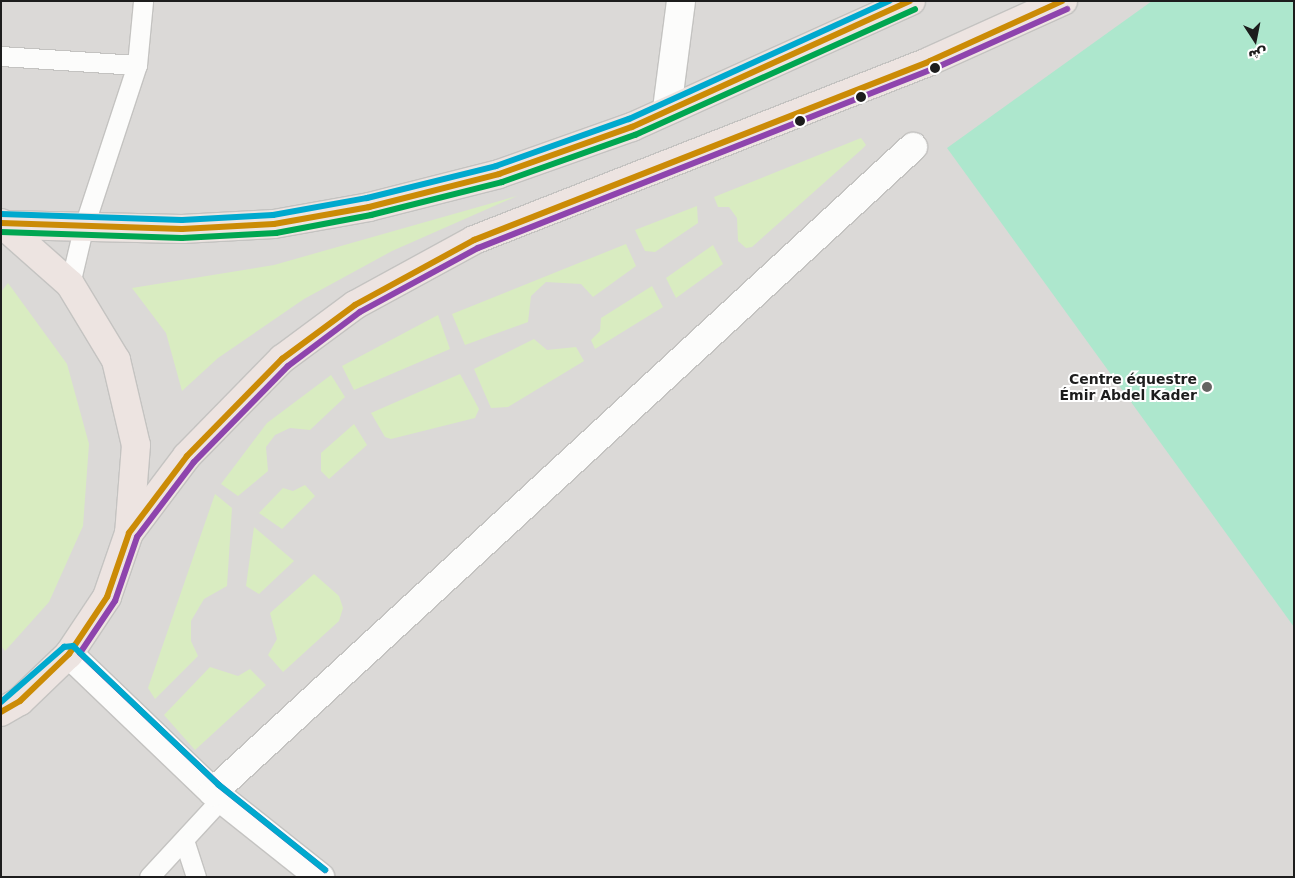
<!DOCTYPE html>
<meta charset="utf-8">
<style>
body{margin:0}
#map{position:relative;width:1295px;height:878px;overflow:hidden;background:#ece9e5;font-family:"DejaVu Sans","Noto Sans Arabic",sans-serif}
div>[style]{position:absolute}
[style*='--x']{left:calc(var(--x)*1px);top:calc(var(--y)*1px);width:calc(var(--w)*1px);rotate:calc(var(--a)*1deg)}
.residential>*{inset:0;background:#dbd9d7}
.grass>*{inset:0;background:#d9ecc1}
.pitch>*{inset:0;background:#ade7cd}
.roads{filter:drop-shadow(1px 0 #c4c3c1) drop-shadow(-1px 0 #c4c3c1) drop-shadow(0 1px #c4c3c1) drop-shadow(0 -1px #c4c3c1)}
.service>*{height:19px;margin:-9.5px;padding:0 9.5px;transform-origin:9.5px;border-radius:9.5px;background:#fcfcfb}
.minor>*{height:28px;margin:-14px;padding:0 14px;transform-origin:14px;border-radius:14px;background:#fcfcfb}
.trunk>*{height:28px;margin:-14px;padding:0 14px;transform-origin:14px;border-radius:14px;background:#ede4e1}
.bus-1>*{height:6px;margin:-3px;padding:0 3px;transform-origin:3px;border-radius:3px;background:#cb8b06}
.bus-2>*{height:6px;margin:-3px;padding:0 3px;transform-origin:3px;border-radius:3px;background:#8e44ad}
.bus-3>*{height:6px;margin:-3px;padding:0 3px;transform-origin:3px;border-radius:3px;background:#00a9ce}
.bus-4>*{height:6px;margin:-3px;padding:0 3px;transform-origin:3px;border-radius:3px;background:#00a651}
.dots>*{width:14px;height:14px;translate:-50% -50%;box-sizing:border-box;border:2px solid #fff;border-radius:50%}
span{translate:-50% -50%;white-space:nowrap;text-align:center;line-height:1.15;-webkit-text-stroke:4px #fff;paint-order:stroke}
.poi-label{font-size:14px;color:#1d1d1d;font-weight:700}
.right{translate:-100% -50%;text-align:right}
.frame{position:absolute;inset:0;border:2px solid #1d1d1d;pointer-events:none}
.north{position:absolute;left:1230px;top:15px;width:50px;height:50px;-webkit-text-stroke:4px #fff;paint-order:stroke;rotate:169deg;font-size:14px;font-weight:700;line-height:20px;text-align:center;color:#1d1d1d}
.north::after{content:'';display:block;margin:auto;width:18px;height:22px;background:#1d1d1d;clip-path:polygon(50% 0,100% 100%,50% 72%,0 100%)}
</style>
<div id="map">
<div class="residential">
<i style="clip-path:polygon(1px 1px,1294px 1px,1294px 877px,1px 877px)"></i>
</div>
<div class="grass">
<i style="clip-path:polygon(861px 138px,866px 145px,861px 150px,752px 247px,746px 248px,738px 241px,737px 218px,729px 207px,718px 207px,714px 197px)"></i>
<i style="clip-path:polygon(517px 196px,392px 251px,304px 299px,218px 358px,182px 391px,166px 333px,132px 288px,274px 265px)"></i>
<i style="clip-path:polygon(697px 206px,698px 223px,655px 252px,645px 251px,635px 230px)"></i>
<i style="clip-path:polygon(626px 244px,636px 266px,593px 297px,581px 284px,546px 282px,531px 296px,528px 322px,465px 345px,452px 314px)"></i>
<i style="clip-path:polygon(713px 245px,723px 264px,676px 298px,666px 278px)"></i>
<i style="clip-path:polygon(8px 283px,67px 364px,89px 444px,83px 526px,49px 602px,5px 651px,1px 646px,1px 292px)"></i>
<i style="clip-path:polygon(652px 286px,663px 307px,595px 349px,591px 340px,600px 331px,601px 318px)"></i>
<i style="clip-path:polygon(438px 315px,450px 349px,354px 390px,342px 366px)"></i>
<i style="clip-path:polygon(534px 339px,547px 350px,576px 347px,584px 361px,508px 407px,491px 408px,474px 369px)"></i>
<i style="clip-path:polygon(460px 374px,479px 409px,475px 418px,391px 439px,385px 437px,371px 413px)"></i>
<i style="clip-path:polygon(331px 375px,345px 397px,310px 430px,290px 428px,275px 435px,266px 447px,268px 471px,238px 496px,221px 484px,267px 423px)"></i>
<i style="clip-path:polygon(354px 424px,367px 445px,329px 479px,321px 471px,321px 453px)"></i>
<i style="clip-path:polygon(305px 485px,315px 496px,282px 529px,259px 513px,283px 488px,293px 491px)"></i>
<i style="clip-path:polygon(215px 494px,232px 508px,227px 586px,204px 599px,191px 621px,191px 641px,198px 656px,155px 699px,148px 688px)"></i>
<i style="clip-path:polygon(254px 527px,294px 561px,259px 594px,246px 586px)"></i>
<i style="clip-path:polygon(314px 574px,339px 596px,343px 608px,339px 621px,283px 672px,268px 655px,277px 639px,270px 613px)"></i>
<i style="clip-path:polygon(210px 667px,238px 676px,250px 669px,266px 685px,195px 750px,164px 715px)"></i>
</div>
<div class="pitch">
<i style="clip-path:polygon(1152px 1px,1294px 1px,1294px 627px,947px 148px)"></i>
</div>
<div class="roads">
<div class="service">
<i style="--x:1;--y:56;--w:136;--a:3.8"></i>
<i style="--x:70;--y:284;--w:57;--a:-76.7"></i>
<i style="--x:83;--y:229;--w:173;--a:-71.8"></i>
<i style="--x:137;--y:65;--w:64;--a:-84.6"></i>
<i style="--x:184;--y:840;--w:39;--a:72"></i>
<i style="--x:149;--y:877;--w:106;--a:-47.3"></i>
</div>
<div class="minor">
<i style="--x:667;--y:109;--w:109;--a:-82.6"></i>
<i style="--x:69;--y:654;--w:199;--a:43.8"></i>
<i style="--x:213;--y:792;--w:137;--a:38.5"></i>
<i style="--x:213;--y:792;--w:952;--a:-42.66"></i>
</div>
<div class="trunk">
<i style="--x:1;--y:223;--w:92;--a:41.5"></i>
<i style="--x:70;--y:284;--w:89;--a:58.8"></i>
<i style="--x:116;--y:360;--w:87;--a:76.8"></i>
<i style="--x:136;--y:445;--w:88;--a:94.5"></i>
<i style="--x:129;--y:533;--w:68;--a:109"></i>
<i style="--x:107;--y:597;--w:69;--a:123.7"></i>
<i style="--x:69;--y:654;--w:68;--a:136.2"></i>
<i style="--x:20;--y:701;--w:22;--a:150"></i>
<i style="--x:4;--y:225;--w:178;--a:1.3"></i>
<i style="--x:182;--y:229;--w:92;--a:-3.1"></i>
<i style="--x:274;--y:224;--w:97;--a:-10.1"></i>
<i style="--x:369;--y:207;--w:134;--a:-14.2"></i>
<i style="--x:499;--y:174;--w:141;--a:-19.5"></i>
<i style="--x:632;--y:127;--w:306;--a:-24.3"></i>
<i style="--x:129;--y:533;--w:96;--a:-53"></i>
<i style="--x:187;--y:456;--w:136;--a:-45.6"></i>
<i style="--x:282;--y:359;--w:91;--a:-36.5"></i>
<i style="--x:355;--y:305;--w:136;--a:-28.6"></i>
<i style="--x:474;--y:240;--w:490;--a:-21.4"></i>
<i style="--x:930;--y:61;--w:146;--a:-24.3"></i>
</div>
</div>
<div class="bus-1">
<i style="--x:1;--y:223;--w:181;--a:1.9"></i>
<i style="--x:182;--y:229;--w:92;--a:-3.1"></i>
<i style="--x:274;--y:224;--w:97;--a:-10.1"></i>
<i style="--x:369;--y:207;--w:134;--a:-14.2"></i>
<i style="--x:499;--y:174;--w:141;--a:-19.5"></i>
<i style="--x:632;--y:127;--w:305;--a:-24.4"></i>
<i style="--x:1;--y:712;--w:22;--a:-30"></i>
<i style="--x:20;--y:701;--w:68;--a:-43.8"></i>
<i style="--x:69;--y:654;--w:69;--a:-56.3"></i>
<i style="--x:107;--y:597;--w:68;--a:-71"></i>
<i style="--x:129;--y:533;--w:96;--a:-53"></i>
<i style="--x:187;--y:456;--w:136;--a:-45.6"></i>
<i style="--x:282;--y:359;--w:91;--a:-36.5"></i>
<i style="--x:355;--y:305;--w:136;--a:-28.6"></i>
<i style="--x:474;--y:240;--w:490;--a:-21.4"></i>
<i style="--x:930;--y:61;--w:145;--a:-24.4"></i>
</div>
<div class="bus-2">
<i style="--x:325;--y:870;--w:136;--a:-141.3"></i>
<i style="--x:219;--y:785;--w:192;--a:-136.5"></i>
<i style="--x:80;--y:653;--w:63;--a:-56.1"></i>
<i style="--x:115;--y:601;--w:68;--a:-71"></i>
<i style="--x:137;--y:537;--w:94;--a:-52.8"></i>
<i style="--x:194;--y:462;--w:134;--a:-45.6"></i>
<i style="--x:288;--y:366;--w:90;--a:-36.9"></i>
<i style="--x:360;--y:312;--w:134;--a:-28.5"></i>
<i style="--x:478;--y:248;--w:489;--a:-21.5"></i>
<i style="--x:933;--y:69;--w:147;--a:-24.1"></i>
</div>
<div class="bus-3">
<i style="--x:1;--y:214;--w:181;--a:1.9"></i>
<i style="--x:182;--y:220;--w:91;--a:-3.1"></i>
<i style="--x:273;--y:215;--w:96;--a:-10.3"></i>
<i style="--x:367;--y:198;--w:133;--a:-13.9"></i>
<i style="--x:496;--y:166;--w:141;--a:-19.5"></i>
<i style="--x:629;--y:119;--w:286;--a:-24.4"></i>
<i style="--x:1;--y:702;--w:84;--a:-41.1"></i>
<i style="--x:64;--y:647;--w:9;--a:-6"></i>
<i style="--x:73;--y:646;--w:202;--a:43.6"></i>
<i style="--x:219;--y:785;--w:136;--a:38.7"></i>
</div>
<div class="bus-4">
<i style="--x:1;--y:232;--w:181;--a:1.9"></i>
<i style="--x:182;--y:238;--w:94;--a:-3"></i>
<i style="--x:276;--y:233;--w:97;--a:-10.7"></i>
<i style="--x:371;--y:215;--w:135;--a:-14.1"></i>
<i style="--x:502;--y:182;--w:141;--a:-19.5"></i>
<i style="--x:635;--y:135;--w:307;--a:-24.2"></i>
</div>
<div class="dots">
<i style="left:935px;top:68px;background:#1d1d1d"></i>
<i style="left:861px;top:97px;background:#1d1d1d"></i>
<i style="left:800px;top:121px;background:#1d1d1d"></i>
<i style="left:1207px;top:387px;background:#656463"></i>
</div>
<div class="poi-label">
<span class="right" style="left:1197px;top:387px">Centre équestre<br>Émir Abdel Kader</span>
</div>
<div class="frame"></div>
<div class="north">ش</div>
</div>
